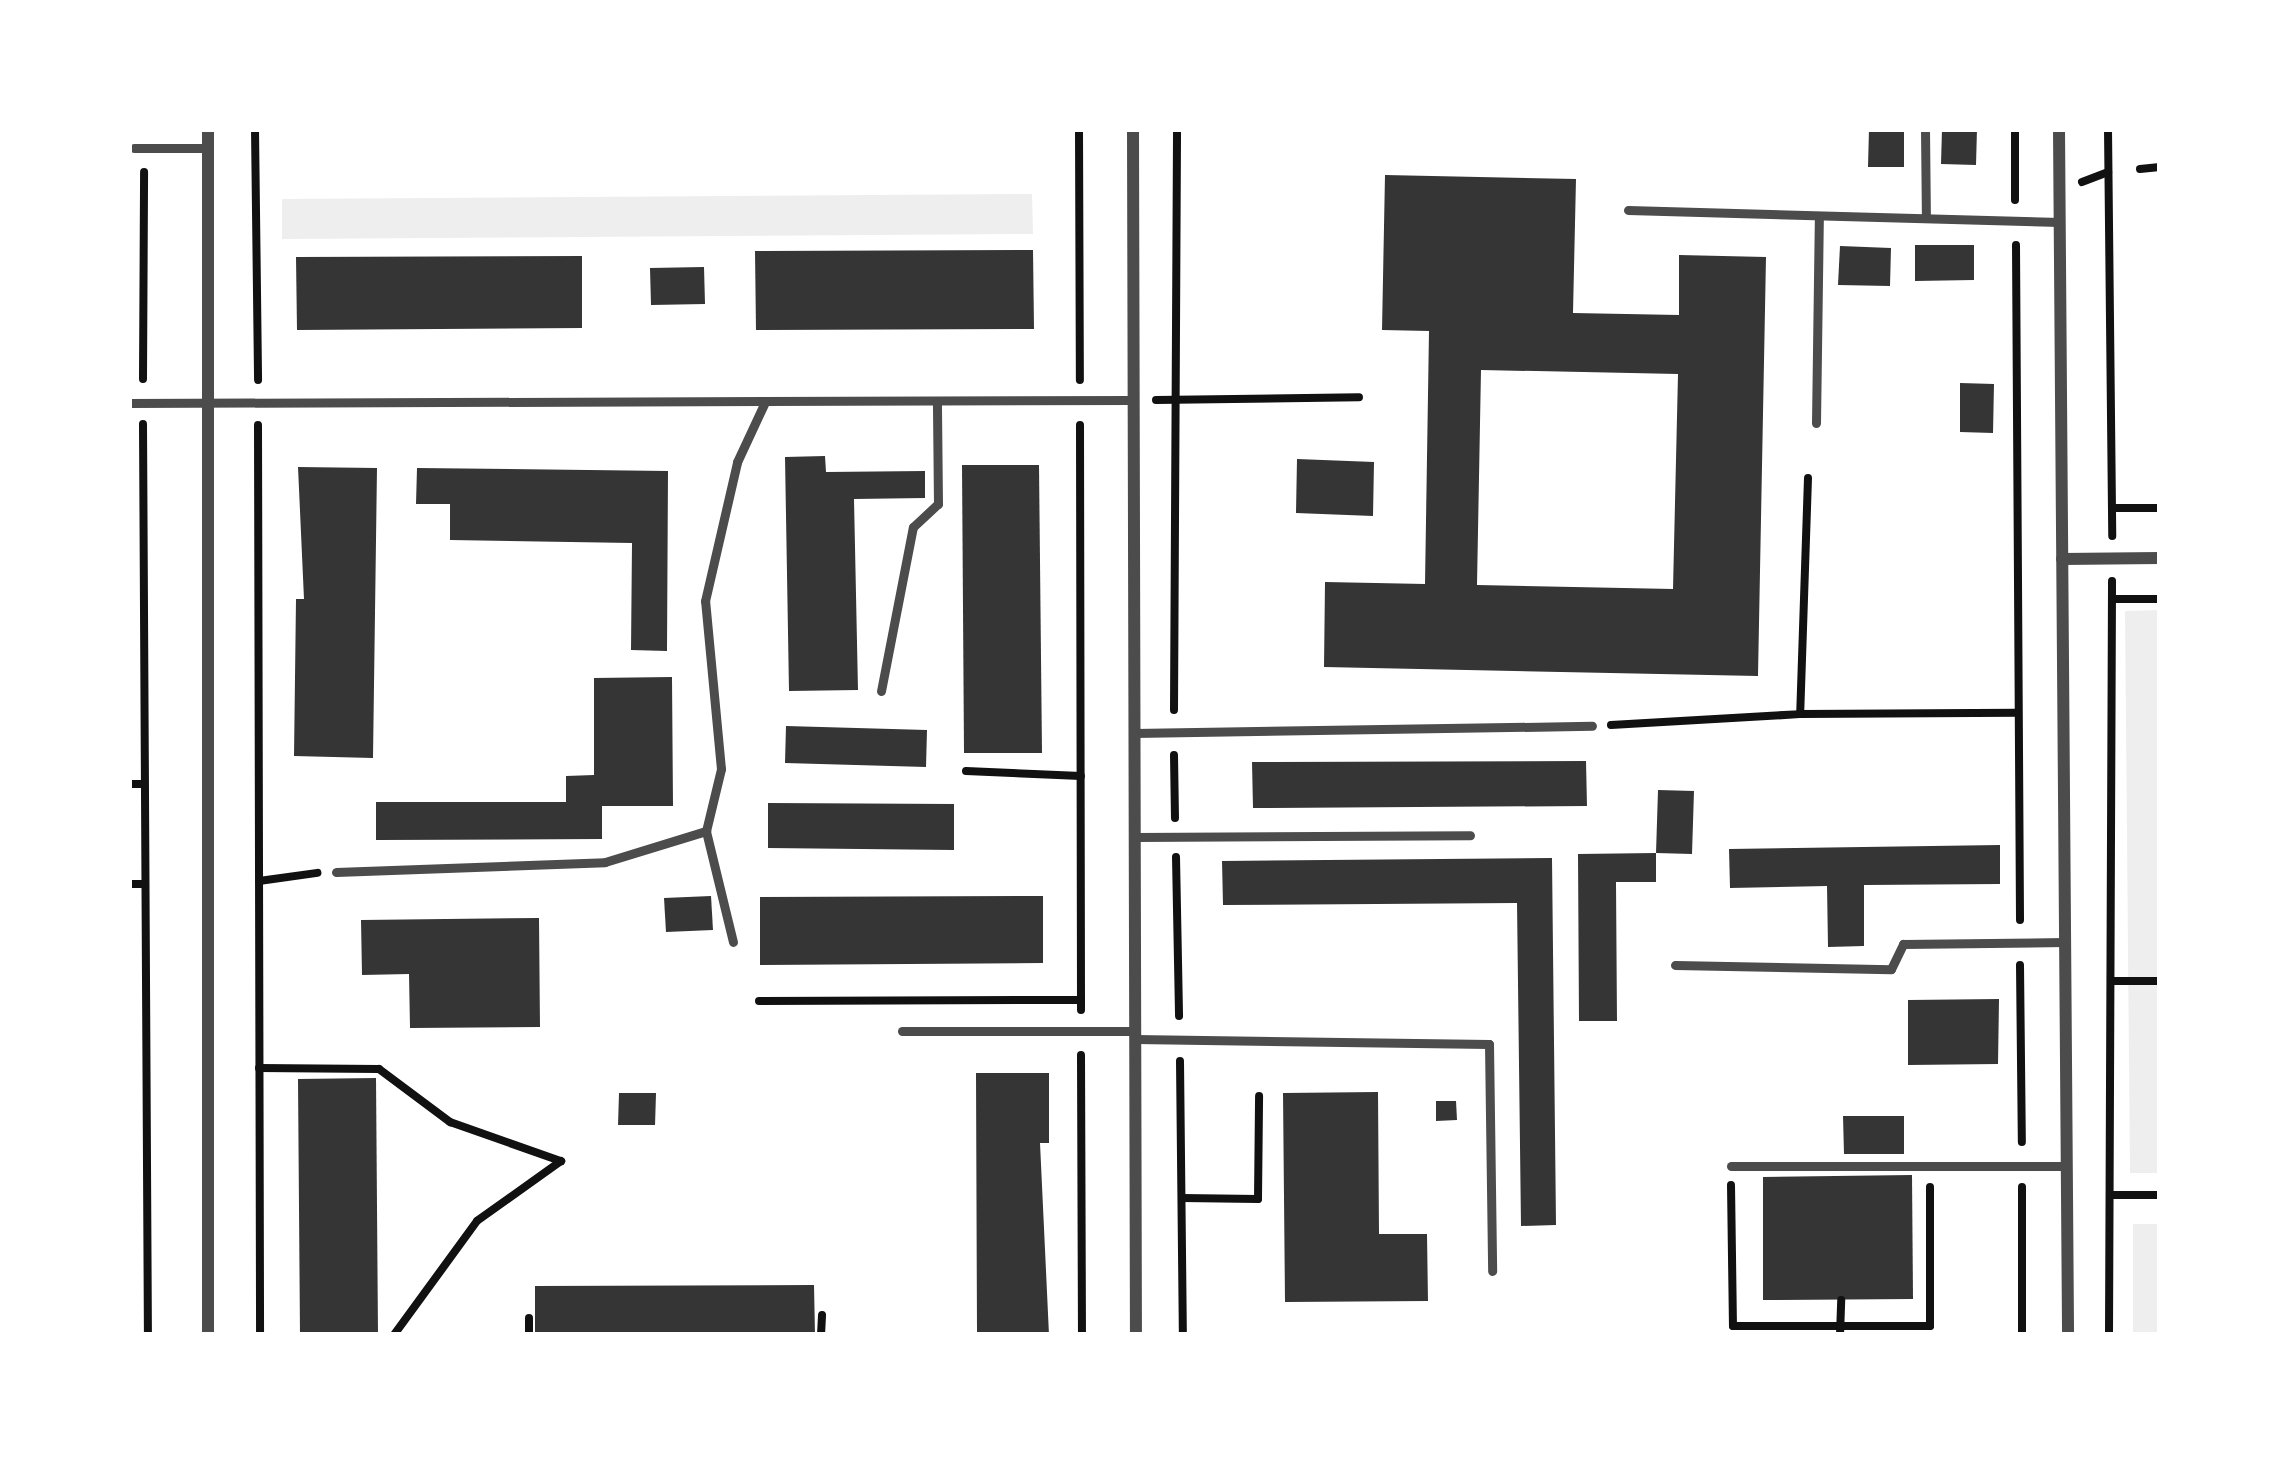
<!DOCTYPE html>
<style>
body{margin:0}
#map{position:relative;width:2289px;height:1464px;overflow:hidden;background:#fff;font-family:"DM Sans",sans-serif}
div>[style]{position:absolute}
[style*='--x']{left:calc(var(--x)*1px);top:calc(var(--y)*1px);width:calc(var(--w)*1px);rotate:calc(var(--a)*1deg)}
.green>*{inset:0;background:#eee}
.building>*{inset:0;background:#353535}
.path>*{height:8px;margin:-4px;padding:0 4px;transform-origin:4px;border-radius:4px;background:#111}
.service>*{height:9px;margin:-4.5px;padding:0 4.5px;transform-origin:4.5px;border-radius:4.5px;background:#4c4c4c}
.minor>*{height:12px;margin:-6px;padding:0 6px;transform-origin:6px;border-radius:6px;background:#4c4c4c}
span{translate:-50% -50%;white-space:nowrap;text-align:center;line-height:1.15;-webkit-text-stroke:12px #fff;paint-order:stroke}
.frame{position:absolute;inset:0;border:132px solid #fff;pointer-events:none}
</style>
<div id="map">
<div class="green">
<i style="clip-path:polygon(1032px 194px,1033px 234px,282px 239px,282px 199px)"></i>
<i style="clip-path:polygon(2160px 610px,2160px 1173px,2130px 1173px,2125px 611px)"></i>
<i style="clip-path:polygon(2133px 1224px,2160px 1224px,2160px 1335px,2133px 1335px)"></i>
</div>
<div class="building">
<i style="clip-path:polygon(1869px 129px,1904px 129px,1904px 167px,1868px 167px)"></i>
<i style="clip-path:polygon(1942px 129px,1977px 129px,1976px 165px,1941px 164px)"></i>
<i style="clip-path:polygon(evenodd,1385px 175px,1576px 179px,1573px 313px,1679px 315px,1679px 255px,1766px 257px,1758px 676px,1324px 667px,1325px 582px,1425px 584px,1429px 331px,1382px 330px,1385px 175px,1481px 370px,1678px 374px,1673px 589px,1477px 585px,1481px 370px)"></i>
<i style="clip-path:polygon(1915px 245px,1974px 245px,1974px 280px,1915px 281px)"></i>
<i style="clip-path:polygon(1840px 246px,1891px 248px,1890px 286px,1838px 285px)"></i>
<i style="clip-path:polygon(1033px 250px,1034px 329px,756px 330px,755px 251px)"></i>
<i style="clip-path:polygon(582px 256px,582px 328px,297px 330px,296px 257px)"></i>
<i style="clip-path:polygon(704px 267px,705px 304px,651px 305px,650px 268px)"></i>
<i style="clip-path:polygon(1960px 383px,1994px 384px,1993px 433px,1960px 432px)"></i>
<i style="clip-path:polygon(825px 456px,826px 472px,925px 471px,925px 498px,854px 499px,858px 690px,789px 691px,785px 457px)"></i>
<i style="clip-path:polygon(1297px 459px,1374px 462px,1373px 516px,1296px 513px)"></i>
<i style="clip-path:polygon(962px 465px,1039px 465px,1042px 753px,964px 753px)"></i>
<i style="clip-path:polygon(298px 467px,377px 468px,373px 758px,294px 756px,296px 599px,304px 599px)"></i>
<i style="clip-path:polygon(417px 468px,668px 471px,667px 651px,631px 650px,632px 543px,450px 540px,450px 504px,416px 504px)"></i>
<i style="clip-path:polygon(672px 677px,673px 806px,602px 806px,602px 839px,376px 840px,376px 802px,566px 802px,566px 776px,594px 775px,594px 678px)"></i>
<i style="clip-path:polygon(786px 726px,927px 730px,926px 767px,785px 763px)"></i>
<i style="clip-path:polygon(1586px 761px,1587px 806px,1253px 808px,1252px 762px)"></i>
<i style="clip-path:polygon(1658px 790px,1694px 791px,1692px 854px,1656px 853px,1656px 882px,1616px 882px,1617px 1021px,1579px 1021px,1578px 854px,1656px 853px)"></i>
<i style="clip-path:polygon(768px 803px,954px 804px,954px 850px,768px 848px)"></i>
<i style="clip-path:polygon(2000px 845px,2000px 884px,1864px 885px,1864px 946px,1828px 947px,1827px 886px,1730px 888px,1729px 849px)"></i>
<i style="clip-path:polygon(1552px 858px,1556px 1225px,1521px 1226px,1517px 903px,1223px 905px,1222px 861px)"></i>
<i style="clip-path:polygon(711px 896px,713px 930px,666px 932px,664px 898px)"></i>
<i style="clip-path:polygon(1043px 896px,1043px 963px,760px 965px,760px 897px)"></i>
<i style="clip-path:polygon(539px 918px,540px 1027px,410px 1028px,409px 974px,362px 975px,361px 920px)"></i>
<i style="clip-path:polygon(1999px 999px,1998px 1064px,1908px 1065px,1908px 1000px)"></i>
<i style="clip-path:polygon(976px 1073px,1049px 1073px,1049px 1143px,1040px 1143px,1049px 1335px,977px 1335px)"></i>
<i style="clip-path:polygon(376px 1078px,378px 1335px,300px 1335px,298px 1079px)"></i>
<i style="clip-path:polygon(1378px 1092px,1379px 1234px,1427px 1234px,1428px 1301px,1285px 1302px,1283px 1093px)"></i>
<i style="clip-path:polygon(619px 1093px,656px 1093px,655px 1125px,618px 1125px)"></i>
<i style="clip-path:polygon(1436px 1101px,1456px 1101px,1457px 1120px,1436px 1121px)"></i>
<i style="clip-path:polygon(1843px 1116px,1904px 1116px,1904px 1154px,1844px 1154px)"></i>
<i style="clip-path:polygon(1912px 1175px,1913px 1299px,1763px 1300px,1763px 1177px)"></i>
<i style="clip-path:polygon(814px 1285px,815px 1335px,535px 1335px,535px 1286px)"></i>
</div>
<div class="path">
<i style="--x:255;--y:129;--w:251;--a:89.3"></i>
<i style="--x:1079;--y:129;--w:251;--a:89.8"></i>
<i style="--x:2015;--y:129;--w:71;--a:90"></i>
<i style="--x:2108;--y:129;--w:407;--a:89.4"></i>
<i style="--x:2140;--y:169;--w:20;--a:-6"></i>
<i style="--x:2082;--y:182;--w:28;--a:-21"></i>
<i style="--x:2016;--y:245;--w:675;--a:89.66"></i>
<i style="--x:143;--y:379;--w:207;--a:-89.7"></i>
<i style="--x:1156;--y:400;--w:203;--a:-0.8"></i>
<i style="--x:143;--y:424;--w:911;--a:89.69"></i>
<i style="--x:258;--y:425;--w:910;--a:89.87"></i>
<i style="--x:1080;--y:425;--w:585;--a:89.9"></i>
<i style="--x:1808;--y:478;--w:236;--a:91.9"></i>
<i style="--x:1800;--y:714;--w:218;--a:-0.3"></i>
<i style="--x:2112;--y:508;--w:48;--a:0"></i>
<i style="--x:2112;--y:599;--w:48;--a:0"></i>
<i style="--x:1174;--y:710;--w:581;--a:-89.7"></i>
<i style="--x:1611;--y:725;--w:189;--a:-3.3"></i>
<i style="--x:1174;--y:755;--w:63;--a:89.1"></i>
<i style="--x:966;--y:771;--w:115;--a:2.5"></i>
<i style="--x:129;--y:784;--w:12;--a:0"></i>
<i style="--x:1176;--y:857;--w:159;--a:88.9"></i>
<i style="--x:259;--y:881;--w:59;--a:-7.9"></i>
<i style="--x:129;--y:884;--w:13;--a:0"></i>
<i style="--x:2020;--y:965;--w:177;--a:89.4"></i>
<i style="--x:2111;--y:981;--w:49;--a:0"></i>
<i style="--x:759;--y:1001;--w:322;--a:-0.2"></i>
<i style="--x:1081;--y:1055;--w:280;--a:89.8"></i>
<i style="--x:1180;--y:1061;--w:274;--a:89.4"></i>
<i style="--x:259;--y:1068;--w:120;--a:0.5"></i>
<i style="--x:379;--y:1069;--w:89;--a:36.7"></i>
<i style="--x:450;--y:1122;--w:118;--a:19.4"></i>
<i style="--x:561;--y:1161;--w:103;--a:144.5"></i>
<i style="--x:477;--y:1221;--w:141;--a:126.1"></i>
<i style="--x:1731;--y:1185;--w:141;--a:89.2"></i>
<i style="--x:1733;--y:1326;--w:197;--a:0"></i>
<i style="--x:1930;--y:1326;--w:139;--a:-90"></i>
<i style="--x:2022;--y:1187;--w:148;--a:90"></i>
<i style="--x:2110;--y:1195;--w:50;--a:0"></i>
<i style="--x:1182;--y:1198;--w:76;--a:0.8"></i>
<i style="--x:1258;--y:1199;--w:103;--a:-89.4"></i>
<i style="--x:529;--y:1318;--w:17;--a:90"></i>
<i style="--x:821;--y:1335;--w:20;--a:-87"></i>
<i style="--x:1840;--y:1335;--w:35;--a:-88"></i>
<i style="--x:2109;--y:1335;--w:754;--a:-89.77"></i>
</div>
<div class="service">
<i style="--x:1925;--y:129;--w:89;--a:89.4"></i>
<i style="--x:134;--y:148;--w:74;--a:0"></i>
<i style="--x:1628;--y:210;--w:432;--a:1.6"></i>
<i style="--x:129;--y:403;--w:1005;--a:-0.17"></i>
<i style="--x:1816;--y:423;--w:207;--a:-89.2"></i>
<i style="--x:881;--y:691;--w:167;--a:-79"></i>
<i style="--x:913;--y:527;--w:34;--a:-43"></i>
<i style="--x:938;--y:504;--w:102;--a:-90.6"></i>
<i style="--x:1134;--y:733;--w:458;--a:-0.9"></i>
<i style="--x:1135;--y:837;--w:335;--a:-0.3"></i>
<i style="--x:336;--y:872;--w:269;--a:-2.1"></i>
<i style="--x:605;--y:862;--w:106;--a:-17.1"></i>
<i style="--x:733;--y:942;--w:114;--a:-103.7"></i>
<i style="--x:706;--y:831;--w:64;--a:-76.4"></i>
<i style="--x:721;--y:769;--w:169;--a:-95.4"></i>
<i style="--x:705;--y:601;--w:143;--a:-77"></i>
<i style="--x:737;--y:462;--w:64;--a:-65"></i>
<i style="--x:1675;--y:965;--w:216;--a:1.1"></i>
<i style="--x:1891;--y:969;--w:28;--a:-64"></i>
<i style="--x:1903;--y:944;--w:162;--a:-0.7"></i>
<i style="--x:902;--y:1031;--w:233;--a:0"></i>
<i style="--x:1135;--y:1039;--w:354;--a:0.8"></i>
<i style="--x:1489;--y:1044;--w:227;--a:89.2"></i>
<i style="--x:1731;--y:1166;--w:336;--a:0"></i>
</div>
<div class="minor">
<i style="--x:208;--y:129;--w:1206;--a:90"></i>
<i style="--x:1133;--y:129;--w:1206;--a:89.86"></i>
<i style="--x:2059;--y:129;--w:1206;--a:89.57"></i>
<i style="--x:2062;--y:559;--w:98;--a:-0.6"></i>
</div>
<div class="frame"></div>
</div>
